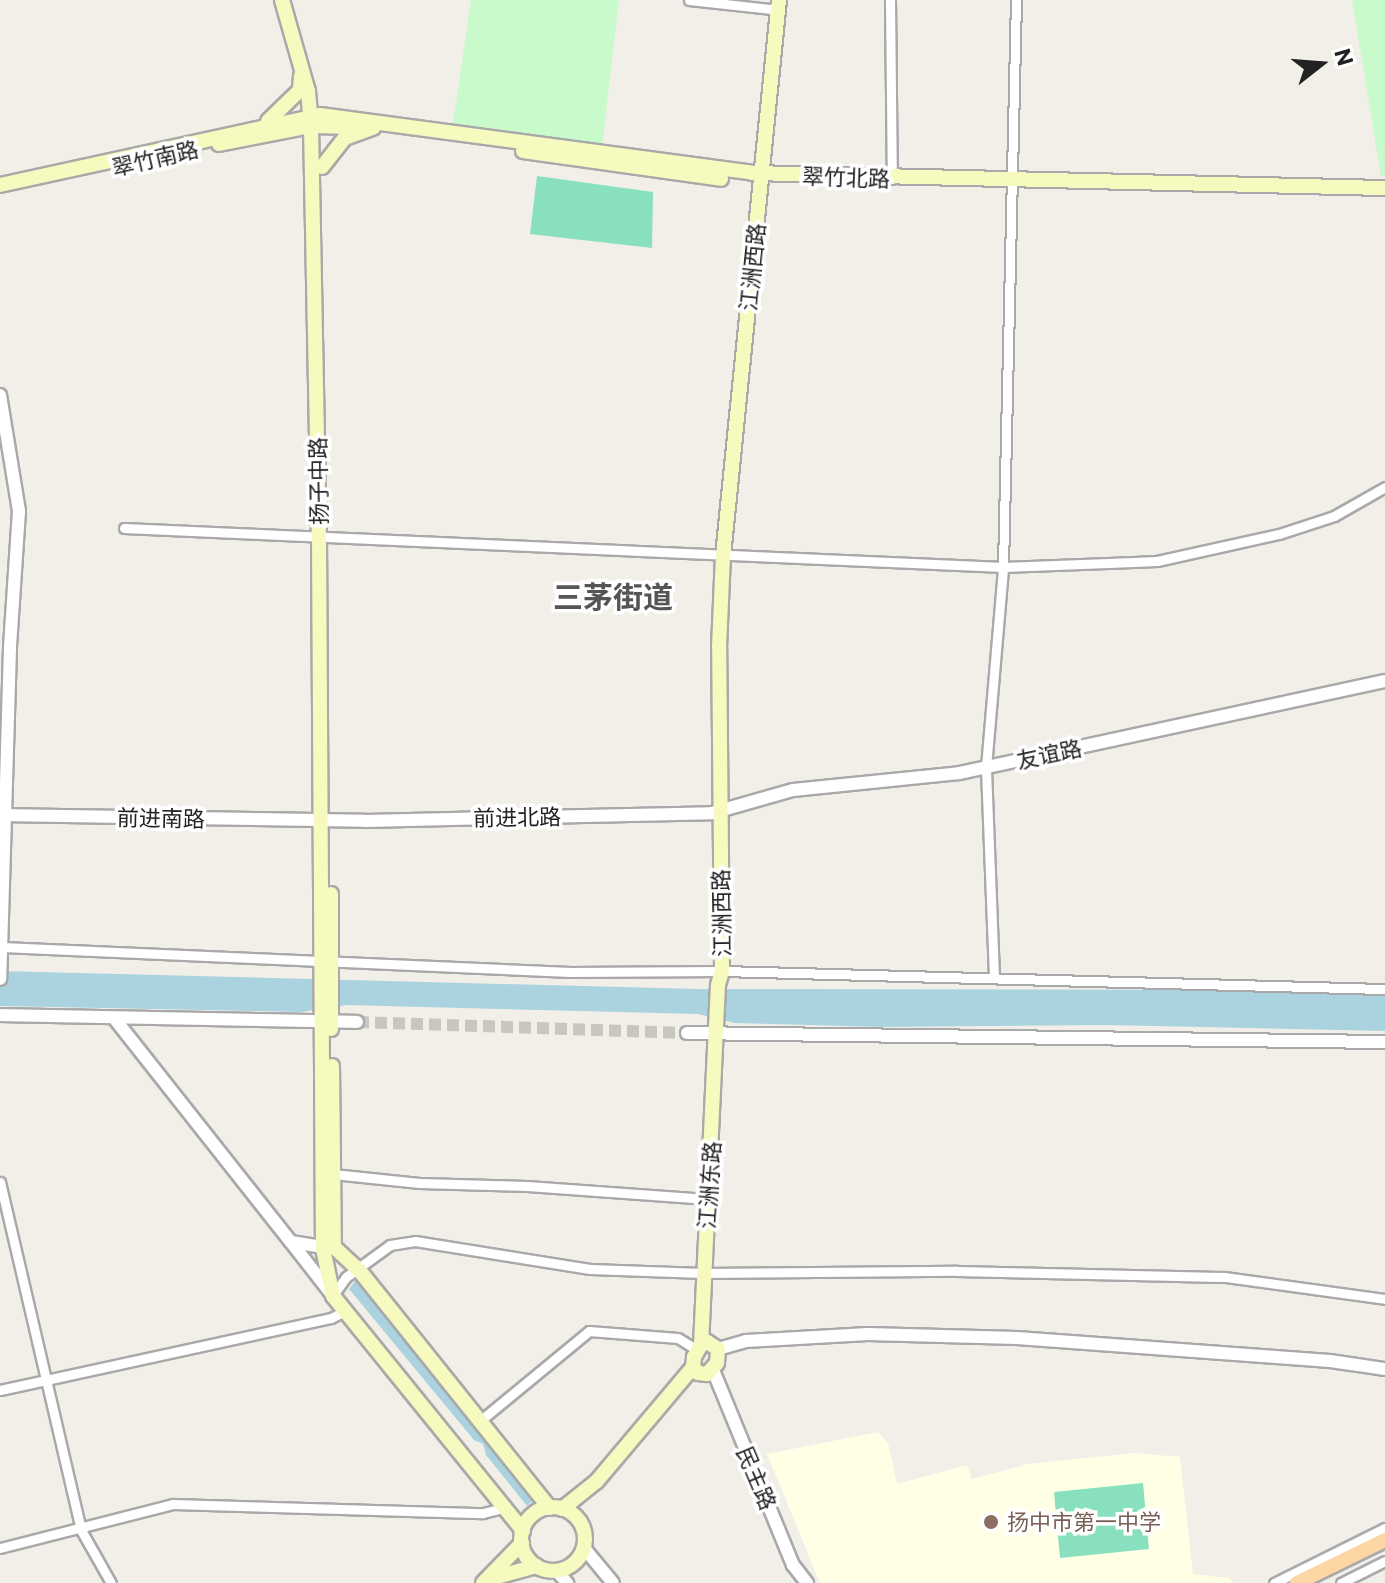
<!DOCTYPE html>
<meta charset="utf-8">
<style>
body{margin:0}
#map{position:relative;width:1385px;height:1583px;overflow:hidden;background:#f2efe9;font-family:Commissioner,"Noto Sans SC",sans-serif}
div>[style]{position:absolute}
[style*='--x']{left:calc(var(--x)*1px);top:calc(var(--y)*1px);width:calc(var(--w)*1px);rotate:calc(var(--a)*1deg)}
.education>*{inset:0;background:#ffffe5}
.park>*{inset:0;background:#c8facc}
.pitch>*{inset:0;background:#88e0be}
.water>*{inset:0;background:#aad3df}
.tertiary-tunnel>*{height:12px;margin-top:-6px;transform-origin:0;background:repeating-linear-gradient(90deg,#c8c6c1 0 12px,transparent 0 18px)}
.roads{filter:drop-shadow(2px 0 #a9a9a9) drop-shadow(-2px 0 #a9a9a9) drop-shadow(0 2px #a9a9a9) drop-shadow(0 -2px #a9a9a9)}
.minor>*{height:9px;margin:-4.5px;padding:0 4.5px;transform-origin:4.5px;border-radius:4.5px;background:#fff}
.tertiary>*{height:12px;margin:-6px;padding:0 6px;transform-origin:6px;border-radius:6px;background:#fff}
.secondary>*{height:14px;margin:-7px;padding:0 7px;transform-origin:7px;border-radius:7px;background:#f7fabf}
.secondary>.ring{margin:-7px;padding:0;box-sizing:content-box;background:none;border:14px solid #f7fabf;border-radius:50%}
.primary>*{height:14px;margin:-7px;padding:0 7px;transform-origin:7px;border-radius:7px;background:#fcd6a4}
.dots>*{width:22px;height:22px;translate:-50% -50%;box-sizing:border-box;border:4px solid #fff;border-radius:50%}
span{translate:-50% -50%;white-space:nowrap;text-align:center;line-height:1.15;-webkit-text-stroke:7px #fff;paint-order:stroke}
.street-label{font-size:22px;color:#222}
.education-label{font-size:22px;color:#785e54}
.left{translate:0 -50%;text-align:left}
.district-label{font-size:30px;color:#555;font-weight:700}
.north{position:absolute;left:1281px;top:24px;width:80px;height:80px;-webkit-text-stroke:6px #fff;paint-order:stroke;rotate:73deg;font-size:22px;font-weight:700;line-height:32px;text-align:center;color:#222}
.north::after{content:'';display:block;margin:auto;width:28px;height:36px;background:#222;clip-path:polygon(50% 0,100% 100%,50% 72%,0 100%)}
</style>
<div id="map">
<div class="education">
<i style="clip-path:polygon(878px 1432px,888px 1443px,897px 1484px,967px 1465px,972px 1479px,1028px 1464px,1134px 1453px,1180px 1457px,1193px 1574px,1229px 1578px,1234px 1583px,820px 1583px,767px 1454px)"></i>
</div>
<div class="park">
<i style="clip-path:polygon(471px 0,619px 0,602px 147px,453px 124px)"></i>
<i style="clip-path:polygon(1352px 0,1385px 0,1385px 176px,1381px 176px)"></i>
</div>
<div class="pitch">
<i style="clip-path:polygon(537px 176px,653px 192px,652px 248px,530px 234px)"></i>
<i style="clip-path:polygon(1143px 1483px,1149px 1549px,1060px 1558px,1054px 1492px)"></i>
</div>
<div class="water">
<i style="clip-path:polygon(0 971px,698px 989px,1245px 990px,1385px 994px,1385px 1031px,1107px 1025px,883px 1027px,735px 1023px,698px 1014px,347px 1005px,301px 1012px,0 1006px)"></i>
<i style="clip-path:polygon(356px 1280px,534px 1499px,527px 1506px,486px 1455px,483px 1444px,474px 1440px,349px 1289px)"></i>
</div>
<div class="tertiary-tunnel">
<i style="--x:357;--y:1022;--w:330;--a:1.9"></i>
</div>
<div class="roads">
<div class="minor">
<i style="--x:689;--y:0;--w:81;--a:6.3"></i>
<i style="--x:890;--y:0;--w:179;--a:89.4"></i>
<i style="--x:124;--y:528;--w:880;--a:2.54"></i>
<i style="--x:1003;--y:567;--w:154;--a:-2.2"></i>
<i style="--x:1157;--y:561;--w:125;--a:-12.5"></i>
<i style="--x:1279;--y:534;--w:58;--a:-18.1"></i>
<i style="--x:1334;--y:516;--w:59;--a:-29.6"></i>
<i style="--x:2;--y:947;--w:569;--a:2.52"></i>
<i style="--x:570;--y:972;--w:152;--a:-0.4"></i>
<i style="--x:722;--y:971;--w:663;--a:1.56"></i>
<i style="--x:994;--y:977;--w:210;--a:-92.2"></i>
<i style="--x:986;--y:767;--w:201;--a:-85.1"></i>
<i style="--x:1003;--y:567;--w:567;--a:-88.69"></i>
<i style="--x:333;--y:1174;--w:87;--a:5.9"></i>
<i style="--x:420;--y:1183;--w:107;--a:1.6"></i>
<i style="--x:527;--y:1186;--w:181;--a:4.1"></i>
<i style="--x:0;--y:1182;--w:357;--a:76.9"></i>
<i style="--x:81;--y:1530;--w:61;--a:60.5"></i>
<i style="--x:333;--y:1295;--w:22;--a:-54"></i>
<i style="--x:346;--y:1277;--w:54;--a:-36"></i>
<i style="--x:390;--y:1245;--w:25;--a:-9"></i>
<i style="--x:415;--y:1241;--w:177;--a:9.1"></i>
<i style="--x:590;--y:1269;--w:113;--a:2"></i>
<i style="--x:703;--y:1273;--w:254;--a:-0.5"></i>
<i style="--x:957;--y:1271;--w:268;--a:1.3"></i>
<i style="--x:1225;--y:1277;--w:162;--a:7.8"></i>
<i style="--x:0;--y:1390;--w:339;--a:-12.3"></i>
<i style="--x:331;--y:1318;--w:16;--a:-27"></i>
<i style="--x:481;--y:1420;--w:140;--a:-39.5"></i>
<i style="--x:589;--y:1331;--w:89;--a:4.5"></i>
<i style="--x:678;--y:1338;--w:22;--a:32"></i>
<i style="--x:0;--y:1548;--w:179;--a:-14.3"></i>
<i style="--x:173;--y:1504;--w:310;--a:1.7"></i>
<i style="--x:483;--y:1513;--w:21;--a:-14"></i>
<i style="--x:1274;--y:1583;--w:124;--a:-26.4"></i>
<i style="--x:1341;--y:1583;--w:49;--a:-26.6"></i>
</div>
<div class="tertiary">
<i style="--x:0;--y:395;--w:118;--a:80.7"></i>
<i style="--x:19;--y:511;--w:137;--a:93.8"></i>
<i style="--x:10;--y:648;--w:331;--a:91.7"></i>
<i style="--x:0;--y:815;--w:365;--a:0.9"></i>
<i style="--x:365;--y:821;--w:347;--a:-1.3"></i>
<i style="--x:712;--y:813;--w:84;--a:-15.9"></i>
<i style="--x:793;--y:790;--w:167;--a:-5.8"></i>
<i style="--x:959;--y:773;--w:436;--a:-12.2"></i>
<i style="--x:0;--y:1015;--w:357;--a:1.1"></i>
<i style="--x:114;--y:1018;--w:285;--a:51.7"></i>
<i style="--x:291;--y:1242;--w:38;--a:9"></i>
<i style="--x:687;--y:1033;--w:698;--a:0.74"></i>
<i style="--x:291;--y:1242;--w:68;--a:52.1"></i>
<i style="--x:718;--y:1349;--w:29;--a:-16"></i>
<i style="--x:746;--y:1341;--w:122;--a:-3.3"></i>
<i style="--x:868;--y:1334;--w:149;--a:1.5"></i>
<i style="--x:1017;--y:1338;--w:314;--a:4.2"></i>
<i style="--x:1330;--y:1361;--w:56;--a:8.3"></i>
<i style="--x:713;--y:1370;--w:211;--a:67.7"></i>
<i style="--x:793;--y:1565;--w:23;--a:52"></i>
<i style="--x:584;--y:1548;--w:45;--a:50.4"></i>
<i style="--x:557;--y:1571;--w:16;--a:50"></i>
</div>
<div class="secondary">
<i style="--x:282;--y:0;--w:95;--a:74.1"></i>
<i style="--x:308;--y:91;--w:35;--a:85"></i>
<i style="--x:311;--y:126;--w:409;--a:88.9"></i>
<i style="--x:319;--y:535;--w:714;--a:89.68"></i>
<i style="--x:323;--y:1249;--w:48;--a:78"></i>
<i style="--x:333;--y:1296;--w:302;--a:51"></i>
<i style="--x:268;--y:121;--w:45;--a:-44.1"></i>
<i style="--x:300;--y:90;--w:14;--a:-86"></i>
<i style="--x:219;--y:144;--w:94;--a:-11.1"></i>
<i style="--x:311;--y:126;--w:45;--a:1.3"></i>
<i style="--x:523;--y:151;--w:200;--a:8"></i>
<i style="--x:322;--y:167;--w:37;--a:-52"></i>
<i style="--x:345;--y:138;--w:30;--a:-20"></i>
<i style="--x:0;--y:185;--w:328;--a:-12.3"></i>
<i style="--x:320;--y:115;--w:436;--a:7.6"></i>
<i style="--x:752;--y:173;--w:633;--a:1.36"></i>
<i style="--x:331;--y:894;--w:135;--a:90"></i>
<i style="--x:332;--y:1066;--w:181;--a:89.4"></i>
<i style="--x:334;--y:1247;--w:34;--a:43"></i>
<i style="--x:359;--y:1270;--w:305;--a:51.3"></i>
<i style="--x:707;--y:1342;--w:13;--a:32"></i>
<i style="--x:718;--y:1349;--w:14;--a:94"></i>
<i style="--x:717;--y:1363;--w:15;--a:132"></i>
<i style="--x:707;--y:1374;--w:9;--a:-174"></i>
<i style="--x:698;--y:1373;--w:8;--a:-130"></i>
<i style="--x:693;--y:1367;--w:10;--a:-84"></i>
<i style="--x:694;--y:1357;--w:14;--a:-60"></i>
<i style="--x:701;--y:1345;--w:7;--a:-27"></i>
<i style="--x:701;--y:1345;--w:360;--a:-87.3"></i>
<i style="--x:718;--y:985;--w:15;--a:-74"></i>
<i style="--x:722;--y:971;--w:324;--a:-90.5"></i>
<i style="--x:719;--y:647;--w:91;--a:-87.5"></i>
<i style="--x:723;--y:556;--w:559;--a:-84.25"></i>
<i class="ring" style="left:521px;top:1507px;width:50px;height:50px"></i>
<i style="--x:562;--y:1509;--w:45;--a:-38.7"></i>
<i style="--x:597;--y:1481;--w:149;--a:-49.9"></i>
<i style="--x:493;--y:1578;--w:45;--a:-15.6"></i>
<i style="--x:483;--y:1583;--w:56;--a:-45.7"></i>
</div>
<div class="primary">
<i style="--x:1297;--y:1583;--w:98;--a:-26"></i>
</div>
</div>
<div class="dots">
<i style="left:991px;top:1522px;background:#8d6e63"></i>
</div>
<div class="street-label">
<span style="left:155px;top:158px;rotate:-13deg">翠竹南路</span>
<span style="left:846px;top:177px;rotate:2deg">翠竹北路</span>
<span style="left:752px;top:267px;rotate:-84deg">江洲西路</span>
<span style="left:318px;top:481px;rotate:-91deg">扬子中路</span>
<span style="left:1049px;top:754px;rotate:-12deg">友谊路</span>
<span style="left:517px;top:817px;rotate:-1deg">前进北路</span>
<span style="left:161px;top:818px;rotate:1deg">前进南路</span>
<span style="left:721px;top:913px;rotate:-91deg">江洲西路</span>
<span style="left:709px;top:1185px;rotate:-86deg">江洲东路</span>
<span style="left:757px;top:1478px;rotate:67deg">民主路</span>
</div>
<div class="education-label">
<span class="left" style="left:1007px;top:1522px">扬中市第一中学</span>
</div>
<div class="district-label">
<span style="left:613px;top:596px">三茅街道</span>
</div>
<div class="north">N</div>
</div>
